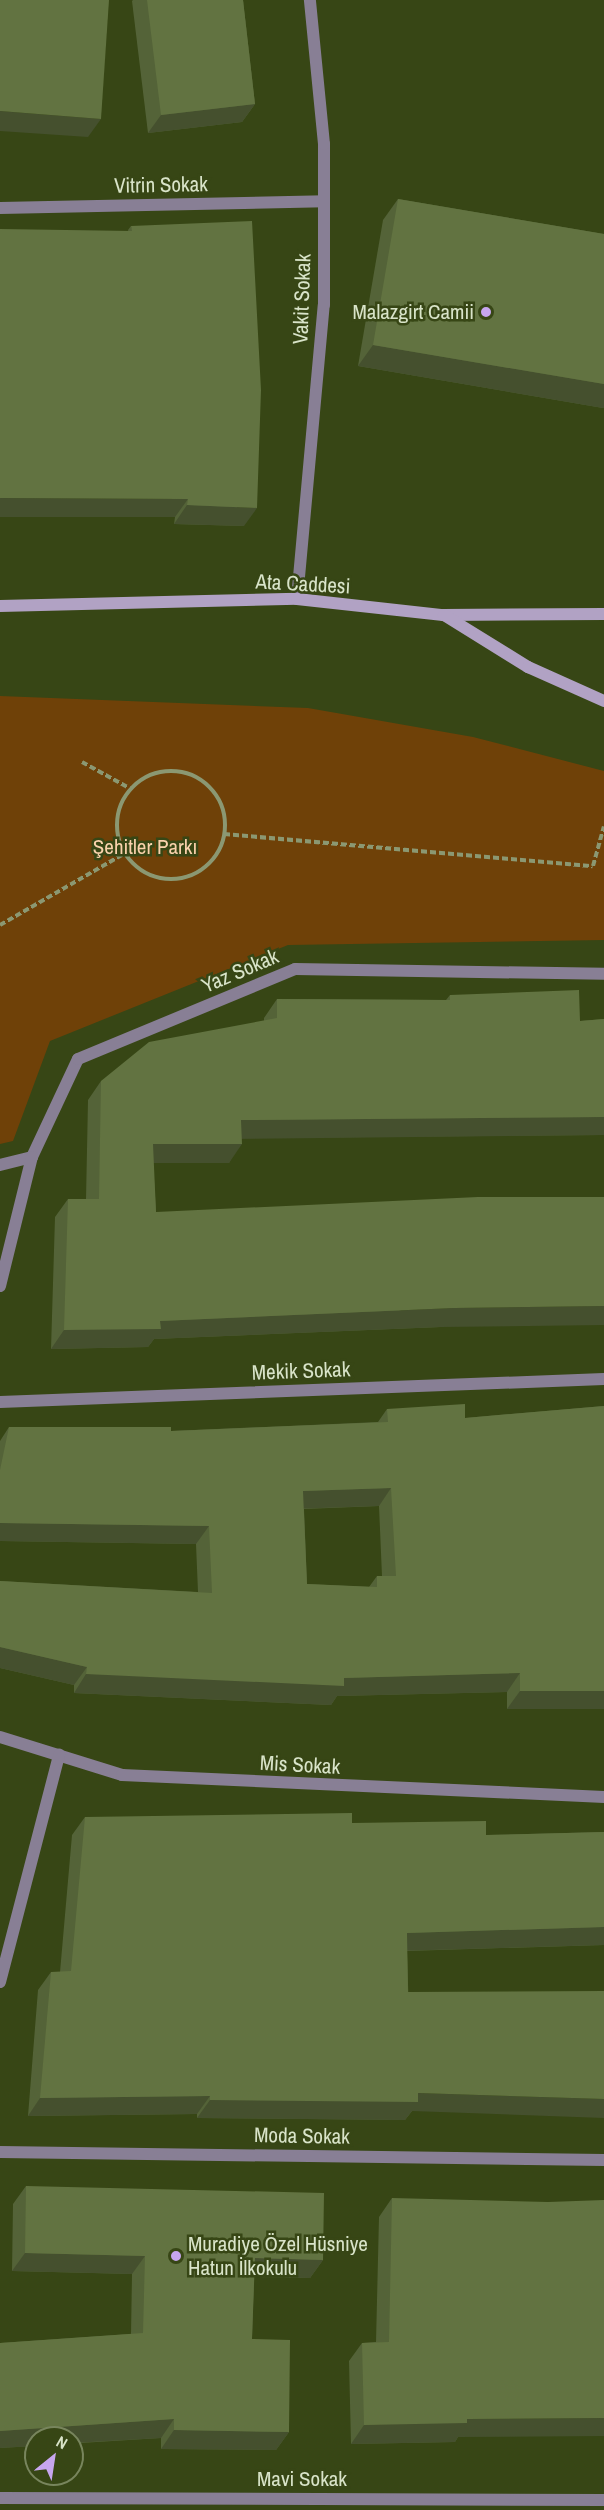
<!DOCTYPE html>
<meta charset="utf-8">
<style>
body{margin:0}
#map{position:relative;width:604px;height:2510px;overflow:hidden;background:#374615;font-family:"Archivo Narrow",sans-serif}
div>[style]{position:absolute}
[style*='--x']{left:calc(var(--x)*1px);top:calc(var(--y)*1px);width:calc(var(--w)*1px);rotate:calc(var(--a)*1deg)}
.green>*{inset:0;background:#6f4108}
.path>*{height:4px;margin-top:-2px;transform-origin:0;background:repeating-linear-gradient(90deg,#8b9872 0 6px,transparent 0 9px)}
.path>.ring{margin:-2px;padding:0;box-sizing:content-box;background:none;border:4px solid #8b9872;border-radius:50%}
.street>*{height:12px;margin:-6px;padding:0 6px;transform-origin:6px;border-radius:6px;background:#887f95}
.secondary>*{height:12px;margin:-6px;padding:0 6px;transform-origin:6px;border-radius:6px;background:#b1a2c4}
.wall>*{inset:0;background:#546338}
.shaded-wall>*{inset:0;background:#45502e}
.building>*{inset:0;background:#627341}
.dots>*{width:16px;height:16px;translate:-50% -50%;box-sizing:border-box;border:3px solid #374615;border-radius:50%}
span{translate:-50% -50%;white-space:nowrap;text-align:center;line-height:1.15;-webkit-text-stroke:5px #374615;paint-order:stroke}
.street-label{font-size:21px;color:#d9e4c9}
.poi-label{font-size:21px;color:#d9e4c9}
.right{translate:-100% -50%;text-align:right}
.left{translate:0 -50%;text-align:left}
.park-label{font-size:21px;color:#fad2ac}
.north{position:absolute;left:24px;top:2426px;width:60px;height:60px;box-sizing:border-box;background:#374615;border:2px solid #78855d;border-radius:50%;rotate:30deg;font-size:16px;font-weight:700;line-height:24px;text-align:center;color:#d9e4c9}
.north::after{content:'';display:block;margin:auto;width:21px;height:27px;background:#c7a6ef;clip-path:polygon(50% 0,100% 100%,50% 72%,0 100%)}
</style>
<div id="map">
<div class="green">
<i style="clip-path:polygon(0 696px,308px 708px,473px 737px,604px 771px,604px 940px,288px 945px,50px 1041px,13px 1141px,0 1144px)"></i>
</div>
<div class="path">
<i style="--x:82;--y:762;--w:56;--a:28.9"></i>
<i class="ring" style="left:117px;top:771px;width:104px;height:104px"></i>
<i style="--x:224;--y:834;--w:370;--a:5"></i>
<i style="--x:593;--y:866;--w:41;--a:-74.6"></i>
<i style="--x:0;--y:925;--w:144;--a:-29.9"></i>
</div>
<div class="street">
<i style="--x:0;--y:208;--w:324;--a:-1.2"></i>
<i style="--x:297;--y:599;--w:295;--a:-84.8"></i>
<i style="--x:324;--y:305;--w:161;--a:-90"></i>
<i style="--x:324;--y:144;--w:145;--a:-95.6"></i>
<i style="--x:0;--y:1165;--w:33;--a:-14"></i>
<i style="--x:32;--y:1157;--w:108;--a:-64.9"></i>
<i style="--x:78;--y:1059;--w:235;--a:-22.5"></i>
<i style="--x:295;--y:969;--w:309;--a:0.9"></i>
<i style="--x:0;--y:1286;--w:133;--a:-76.1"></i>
<i style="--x:0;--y:1402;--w:604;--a:-2.18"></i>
<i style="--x:0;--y:1737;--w:128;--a:17.3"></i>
<i style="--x:122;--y:1775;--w:483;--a:2.6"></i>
<i style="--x:0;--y:1982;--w:235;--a:-75.4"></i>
<i style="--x:0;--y:2152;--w:604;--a:0.76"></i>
<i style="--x:0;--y:2498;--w:604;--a:0.19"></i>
</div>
<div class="secondary">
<i style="--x:0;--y:606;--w:297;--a:-1.4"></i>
<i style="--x:297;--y:599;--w:147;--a:6.3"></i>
<i style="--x:443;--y:615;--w:161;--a:-0.4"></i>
<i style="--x:444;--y:615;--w:99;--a:31.8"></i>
<i style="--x:528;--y:667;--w:83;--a:24.1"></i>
</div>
<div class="wall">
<i style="clip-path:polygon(133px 0,243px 0,255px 104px,242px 122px,148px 133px,132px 1px)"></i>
<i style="clip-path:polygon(398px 199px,604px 234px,604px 407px,603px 408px,358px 366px,383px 220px)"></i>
<i style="clip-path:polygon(131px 226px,244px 526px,174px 524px,175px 517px,128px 230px)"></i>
<i style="clip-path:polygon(450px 995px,580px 1021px,604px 1019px,604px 1135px,242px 1138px,229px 1163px,153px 1163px,156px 1212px,441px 1327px,154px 1339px,148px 1347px,51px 1349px,55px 1217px,68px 1199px,86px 1199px,88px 1100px,101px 1081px,264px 1021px,264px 1018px,277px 999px,446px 1000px)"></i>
<i style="clip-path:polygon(evenodd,604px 1406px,604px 1709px,507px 1709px,507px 1692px,337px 1696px,331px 1705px,74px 1693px,74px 1685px,0 1668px,0 1581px,198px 1592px,196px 1544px,0 1541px,0 1441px,9px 1427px,171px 1431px,378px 1422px,387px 1409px,465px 1418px,604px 1406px,379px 1506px,382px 1576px,377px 1576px,369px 1587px,307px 1584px,304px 1509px,379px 1506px)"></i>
<i style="clip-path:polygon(85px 1817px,352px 1823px,486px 1835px,604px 1832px,604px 1945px,407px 1951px,412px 2111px,405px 2120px,197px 2118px,197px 2114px,28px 2116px,38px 1990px,51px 1972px,60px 1972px,72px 1835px)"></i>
<i style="clip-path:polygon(26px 2186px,323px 2260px,310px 2278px,254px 2277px,252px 2339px,289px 2432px,276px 2450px,161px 2449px,161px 2438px,0 2448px,0 2343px,131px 2334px,132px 2274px,12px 2271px,13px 2204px)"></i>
<i style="clip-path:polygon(392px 2198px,458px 2437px,455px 2442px,351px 2444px,349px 2361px,362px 2343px,376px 2342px,379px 2217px)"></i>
</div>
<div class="shaded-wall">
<i style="clip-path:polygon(255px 104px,242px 122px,148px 133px,161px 115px)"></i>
<i style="clip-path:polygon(0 111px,101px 119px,88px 137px,0 131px)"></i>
<i style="clip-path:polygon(373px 345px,604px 384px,604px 407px,603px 408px,358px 366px)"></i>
<i style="clip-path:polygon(0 498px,188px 499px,175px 517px,0 517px)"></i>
<i style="clip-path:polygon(187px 505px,257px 508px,244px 526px,174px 524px)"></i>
<i style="clip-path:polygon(604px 1117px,604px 1135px,228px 1139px,241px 1120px)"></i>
<i style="clip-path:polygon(153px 1144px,242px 1144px,229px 1163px,140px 1163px)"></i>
<i style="clip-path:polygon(604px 1306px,604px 1325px,441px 1327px,154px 1339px,148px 1347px,51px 1349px,64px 1330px,160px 1321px,454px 1308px)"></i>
<i style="clip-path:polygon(391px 1488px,379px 1506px,290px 1509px,303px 1491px)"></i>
<i style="clip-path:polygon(0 1523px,209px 1526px,196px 1544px,0 1541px)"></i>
<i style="clip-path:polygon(0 1647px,87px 1667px,74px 1685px,0 1668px)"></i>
<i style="clip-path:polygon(520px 1673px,507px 1692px,337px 1696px,331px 1705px,74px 1693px,86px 1674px,344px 1678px)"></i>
<i style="clip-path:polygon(520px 1691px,604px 1691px,604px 1709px,507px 1709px)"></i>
<i style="clip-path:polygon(604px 1927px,604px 1945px,394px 1951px,407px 1933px)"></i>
<i style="clip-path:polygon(418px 2093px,604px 2099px,604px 2118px,412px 2111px,405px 2120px,197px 2118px,210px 2100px)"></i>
<i style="clip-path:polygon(210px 2096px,197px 2114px,28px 2116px,40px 2098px)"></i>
<i style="clip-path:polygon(25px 2253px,145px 2256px,132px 2274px,12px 2271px)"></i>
<i style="clip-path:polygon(255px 2258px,323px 2260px,310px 2278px,242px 2276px)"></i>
<i style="clip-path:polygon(604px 2418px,604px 2436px,458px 2437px,455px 2442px,351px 2444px,364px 2425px,467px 2419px)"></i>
<i style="clip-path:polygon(174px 2419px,161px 2438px,72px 2443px,72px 2438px,36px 2438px,36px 2446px,0 2448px,0 2431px)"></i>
<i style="clip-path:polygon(174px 2430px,289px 2432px,276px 2450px,161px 2449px)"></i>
</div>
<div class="building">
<i style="clip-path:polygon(0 0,109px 0,101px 119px,0 111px)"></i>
<i style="clip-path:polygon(147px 0,243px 0,255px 104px,161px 115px)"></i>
<i style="clip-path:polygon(398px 199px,604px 234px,604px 384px,373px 345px)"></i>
<i style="clip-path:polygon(252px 221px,261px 390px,257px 508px,187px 505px,188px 499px,0 498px,0 229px,132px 231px,131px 226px)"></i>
<i style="clip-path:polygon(579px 990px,580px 1021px,604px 1019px,604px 1117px,241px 1120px,242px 1144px,153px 1144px,156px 1212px,478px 1197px,604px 1197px,604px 1306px,454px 1308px,160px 1321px,161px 1329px,64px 1330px,68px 1199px,99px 1199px,101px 1081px,149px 1042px,277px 1018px,277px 999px,450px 1000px,450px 995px)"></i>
<i style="clip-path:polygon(evenodd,465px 1404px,465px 1418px,604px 1406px,604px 1691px,520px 1691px,520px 1673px,344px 1678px,344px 1686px,86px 1674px,87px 1667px,0 1647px,0 1581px,212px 1593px,209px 1526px,0 1523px,0 1470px,9px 1427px,171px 1427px,171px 1431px,388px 1422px,387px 1409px,465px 1404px,391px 1488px,396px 1576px,377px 1576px,377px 1587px,307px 1584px,303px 1491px,391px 1488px)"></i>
<i style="clip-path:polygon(352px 1813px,352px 1823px,486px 1821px,486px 1835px,604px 1832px,604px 1927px,407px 1933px,408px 1992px,604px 1991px,604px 2099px,418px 2093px,418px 2102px,210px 2100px,210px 2096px,40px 2098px,51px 1972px,71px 1971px,85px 1817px)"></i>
<i style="clip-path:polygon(26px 2186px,324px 2193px,323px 2260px,255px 2258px,252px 2339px,290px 2340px,289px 2432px,174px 2430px,174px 2419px,0 2431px,0 2343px,143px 2333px,145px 2256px,25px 2253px)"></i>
<i style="clip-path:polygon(392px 2198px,548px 2202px,604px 2200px,604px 2418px,467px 2419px,467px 2423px,364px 2425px,362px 2343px,389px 2342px)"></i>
</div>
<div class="dots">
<i style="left:486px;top:312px;background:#c7a6ef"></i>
<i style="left:176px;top:2256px;background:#c7a6ef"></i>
</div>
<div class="street-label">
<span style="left:161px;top:185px;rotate:-1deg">Vitrin Sokak</span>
<span style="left:302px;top:299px;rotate:-88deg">Vakit Sokak</span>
<span style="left:303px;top:584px;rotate:3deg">Ata Caddesi</span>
<span style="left:240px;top:971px;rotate:-23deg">Yaz Sokak</span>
<span style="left:301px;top:1371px;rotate:-2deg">Mekik Sokak</span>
<span style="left:300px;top:1765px;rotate:3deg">Mis Sokak</span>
<span style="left:302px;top:2136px;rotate:1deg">Moda Sokak</span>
<span style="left:302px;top:2479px">Mavi Sokak</span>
</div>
<div class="poi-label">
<span class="right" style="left:474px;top:312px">Malazgirt Camii</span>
<span class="left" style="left:188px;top:2256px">Muradiye Özel Hüsniye<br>Hatun İlkokulu</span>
</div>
<div class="park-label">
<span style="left:145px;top:847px">Şehitler Parkı</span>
</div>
<div class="north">N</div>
</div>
